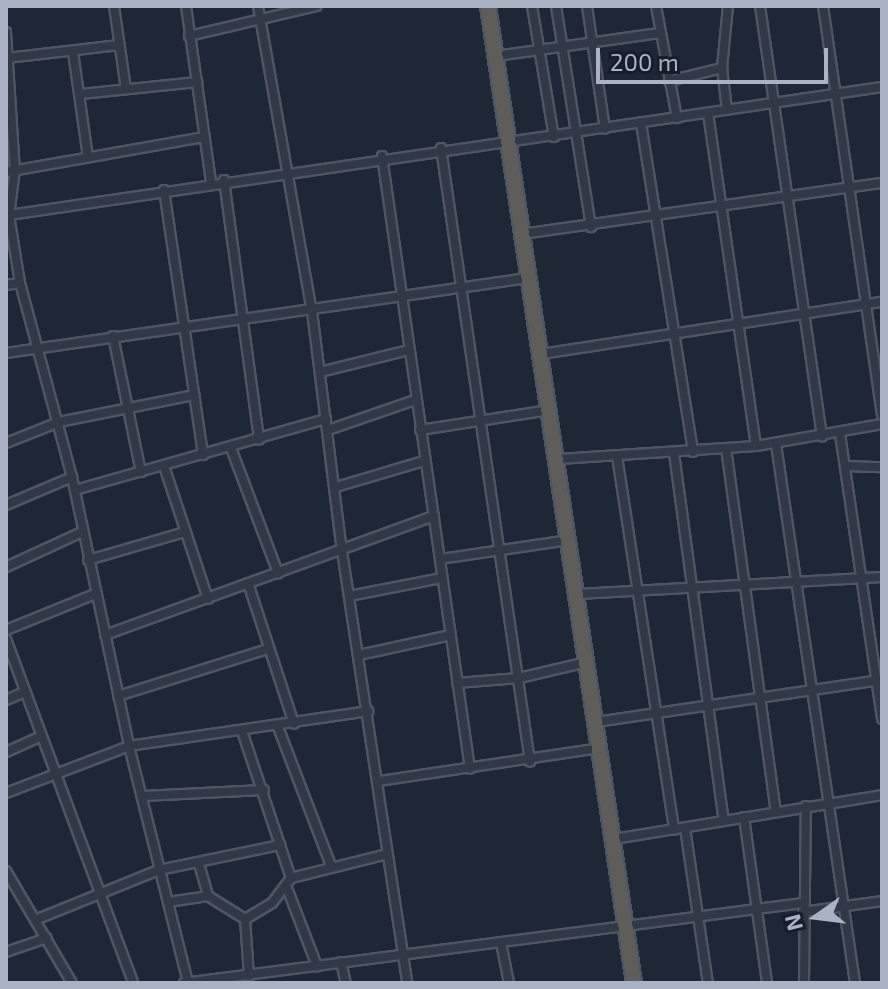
<!DOCTYPE html>
<style>
body{margin:0}
#map{position:relative;width:888px;height:989px;overflow:hidden;background:#1d2736;font-family:"Exo 2",sans-serif}
div>[style]{position:absolute}
[style*='--x']{left:calc(var(--x)*1px);top:calc(var(--y)*1px);width:calc(var(--w)*1px);rotate:calc(var(--a)*1deg)}
.roads{filter:drop-shadow(2px 0 #4e5665) drop-shadow(-2px 0 #4e5665) drop-shadow(0 2px #4e5665) drop-shadow(0 -2px #4e5665)}
.minor>*{height:8px;margin:-4px;padding:0 4px;transform-origin:4px;border-radius:4px;background:#313946}
.trunk>*{height:14px;margin:-7px;padding:0 7px;transform-origin:7px;border-radius:7px;background:#5e5d5a}
span{translate:-50% -50%;white-space:nowrap;text-align:center;line-height:1.15;-webkit-text-stroke:6px #171e2b;paint-order:stroke}
.frame{position:absolute;inset:0;border:8px solid #aab3c4;pointer-events:none}
.north{position:absolute;left:776px;top:877px;width:80px;height:80px;-webkit-text-stroke:6px #171e2b;paint-order:stroke;rotate:256deg;font-size:22px;font-weight:700;line-height:32px;text-align:center;color:#aab3c4}
.north::after{content:'';display:block;margin:auto;width:28px;height:36px;background:#aab3c4;clip-path:polygon(50% 0,100% 100%,50% 72%,0 100%)}
.scale{position:absolute;left:596px;top:48px;width:232px;height:36px;box-sizing:border-box;border:4px solid #aab3c4;border-top:0;padding-left:10px;font-size:24px;line-height:28px;white-space:nowrap;color:#aab3c4;-webkit-text-stroke:6px #171e2b;paint-order:stroke}
</style>
<div id="map">
<div class="roads">
<div class="minor">
<i style="--x:114;--y:6;--w:84;--a:81.8"></i>
<i style="--x:186;--y:6;--w:178;--a:81.9"></i>
<i style="--x:258;--y:6;--w:310;--a:80"></i>
<i style="--x:312;--y:311;--w:242;--a:82.9"></i>
<i style="--x:342;--y:551;--w:437;--a:81.4"></i>
<i style="--x:532;--y:6;--w:133;--a:80.5"></i>
<i style="--x:556;--y:6;--w:224;--a:81"></i>
<i style="--x:587;--y:6;--w:124;--a:81.7"></i>
<i style="--x:656;--y:6;--w:114;--a:79.4"></i>
<i style="--x:760;--y:6;--w:435;--a:81.8"></i>
<i style="--x:823;--y:6;--w:414;--a:81.8"></i>
<i style="--x:6;--y:32;--w:138;--a:86.3"></i>
<i style="--x:15;--y:170;--w:45;--a:97.6"></i>
<i style="--x:9;--y:215;--w:69;--a:80.8"></i>
<i style="--x:20;--y:283;--w:201;--a:75"></i>
<i style="--x:72;--y:477;--w:275;--a:78"></i>
<i style="--x:129;--y:746;--w:244;--a:76"></i>
<i style="--x:189;--y:36;--w:131;--a:-13.2"></i>
<i style="--x:73;--y:52;--w:106;--a:81.9"></i>
<i style="--x:496;--y:56;--w:165;--a:-8"></i>
<i style="--x:7;--y:58;--w:113;--a:-6.6"></i>
<i style="--x:669;--y:81;--w:55;--a:-13.8"></i>
<i style="--x:81;--y:94;--w:117;--a:-5.9"></i>
<i style="--x:727;--y:110;--w:42;--a:-96.8"></i>
<i style="--x:722;--y:68;--w:62;--a:-84.5"></i>
<i style="--x:708;--y:113;--w:336;--a:81.8"></i>
<i style="--x:641;--y:123;--w:333;--a:81"></i>
<i style="--x:441;--y:148;--w:620;--a:81.75"></i>
<i style="--x:382;--y:156;--w:619;--a:81.83"></i>
<i style="--x:6;--y:172;--w:202;--a:-10"></i>
<i style="--x:224;--y:180;--w:262;--a:82.3"></i>
<i style="--x:164;--y:190;--w:268;--a:81.6"></i>
<i style="--x:9;--y:215;--w:882;--a:-8.34"></i>
<i style="--x:522;--y:234;--w:364;--a:-8.1"></i>
<i style="--x:6;--y:285;--w:14;--a:-8"></i>
<i style="--x:113;--y:336;--w:139;--a:78.4"></i>
<i style="--x:6;--y:353;--w:527;--a:-8.18"></i>
<i style="--x:541;--y:354;--w:345;--a:-8.7"></i>
<i style="--x:320;--y:372;--w:92;--a:-13.9"></i>
<i style="--x:328;--y:430;--w:92;--a:-19"></i>
<i style="--x:420;--y:430;--w:131;--a:-8.8"></i>
<i style="--x:840;--y:434;--w:288;--a:81.6"></i>
<i style="--x:6;--y:443;--w:57;--a:-21.6"></i>
<i style="--x:59;--y:422;--w:138;--a:-11.3"></i>
<i style="--x:776;--y:444;--w:545;--a:81.66"></i>
<i style="--x:231;--y:448;--w:134;--a:69.4"></i>
<i style="--x:726;--y:448;--w:366;--a:82.2"></i>
<i style="--x:674;--y:453;--w:371;--a:82.3"></i>
<i style="--x:617;--y:456;--w:378;--a:81.3"></i>
<i style="--x:559;--y:459;--w:197;--a:-3.8"></i>
<i style="--x:756;--y:446;--w:128;--a:-9.9"></i>
<i style="--x:164;--y:466;--w:140;--a:71.7"></i>
<i style="--x:847;--y:466;--w:35;--a:2"></i>
<i style="--x:336;--y:487;--w:92;--a:-16.5"></i>
<i style="--x:75;--y:490;--w:261;--a:-15.8"></i>
<i style="--x:6;--y:505;--w:72;--a:-23"></i>
<i style="--x:440;--y:559;--w:130;--a:-8.4"></i>
<i style="--x:88;--y:560;--w:101;--a:-16.1"></i>
<i style="--x:6;--y:567;--w:84;--a:-24.7"></i>
<i style="--x:248;--y:583;--w:148;--a:71.9"></i>
<i style="--x:578;--y:594;--w:304;--a:-3.2"></i>
<i style="--x:349;--y:596;--w:95;--a:-11"></i>
<i style="--x:6;--y:630;--w:96;--a:-22"></i>
<i style="--x:105;--y:635;--w:350;--a:-19.9"></i>
<i style="--x:6;--y:639;--w:367;--a:69.7"></i>
<i style="--x:359;--y:655;--w:94;--a:-12.3"></i>
<i style="--x:457;--y:683;--w:62;--a:-4.6"></i>
<i style="--x:519;--y:678;--w:70;--a:-13.2"></i>
<i style="--x:118;--y:696;--w:157;--a:-17.4"></i>
<i style="--x:6;--y:700;--w:21;--a:-23"></i>
<i style="--x:596;--y:722;--w:289;--a:-8.4"></i>
<i style="--x:278;--y:727;--w:149;--a:69.1"></i>
<i style="--x:242;--y:731;--w:155;--a:71.6"></i>
<i style="--x:291;--y:878;--w:31;--a:127"></i>
<i style="--x:272;--y:903;--w:31;--a:149"></i>
<i style="--x:6;--y:752;--w:37;--a:-24"></i>
<i style="--x:379;--y:781;--w:222;--a:-8.5"></i>
<i style="--x:6;--y:793;--w:132;--a:-20.9"></i>
<i style="--x:129;--y:746;--w:242;--a:-8.3"></i>
<i style="--x:142;--y:796;--w:122;--a:-2.8"></i>
<i style="--x:744;--y:817;--w:168;--a:82.1"></i>
<i style="--x:685;--y:828;--w:157;--a:81.6"></i>
<i style="--x:614;--y:839;--w:272;--a:-9.3"></i>
<i style="--x:199;--y:864;--w:33;--a:74"></i>
<i style="--x:6;--y:871;--w:130;--a:59.5"></i>
<i style="--x:291;--y:878;--w:99;--a:-14"></i>
<i style="--x:287;--y:888;--w:84;--a:69"></i>
<i style="--x:168;--y:902;--w:40;--a:-8.5"></i>
<i style="--x:208;--y:896;--w:44;--a:31.9"></i>
<i style="--x:245;--y:919;--w:57;--a:86"></i>
<i style="--x:803;--y:912;--w:80;--a:-7.9"></i>
<i style="--x:35;--y:920;--w:134;--a:-22"></i>
<i style="--x:159;--y:870;--w:124;--a:-11.7"></i>
<i style="--x:501;--y:943;--w:41;--a:78.7"></i>
<i style="--x:6;--y:952;--w:43;--a:-18.9"></i>
<i style="--x:341;--y:962;--w:22;--a:77"></i>
<i style="--x:184;--y:983;--w:624;--a:-7.36"></i>
<i style="--x:804;--y:983;--w:177;--a:-89.4"></i>
</div>
<div class="trunk">
<i style="--x:488;--y:6;--w:988;--a:81.5"></i>
</div>
</div>
<div class="frame"></div>
<div class="north">N</div>
<div class="scale">200 m</div>
</div>
